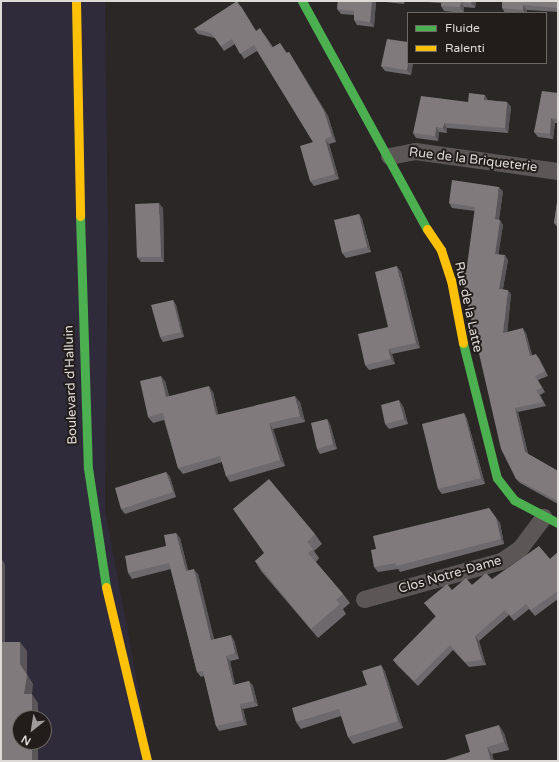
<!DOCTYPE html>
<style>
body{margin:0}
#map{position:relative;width:559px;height:762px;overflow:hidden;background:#2a2726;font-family:"Varela Round",sans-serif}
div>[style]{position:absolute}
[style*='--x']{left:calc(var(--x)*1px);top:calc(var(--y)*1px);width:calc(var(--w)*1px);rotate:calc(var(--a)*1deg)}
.industrial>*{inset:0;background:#302b3a}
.street>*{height:17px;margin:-8.5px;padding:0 8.5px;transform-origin:8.5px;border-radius:8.5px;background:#5c5756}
.fast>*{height:9px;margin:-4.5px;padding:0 4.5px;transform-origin:4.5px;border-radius:4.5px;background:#4caf50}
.slow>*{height:9px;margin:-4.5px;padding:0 4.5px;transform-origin:4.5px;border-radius:4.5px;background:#ffc107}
.wall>*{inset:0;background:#6e696c}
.shaded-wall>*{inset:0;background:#5a5558}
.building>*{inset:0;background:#807a7d}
span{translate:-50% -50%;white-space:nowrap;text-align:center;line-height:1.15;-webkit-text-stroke:4px #221d1a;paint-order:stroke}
.street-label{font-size:13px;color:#dedad8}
.frame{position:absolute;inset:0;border:2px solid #dedad8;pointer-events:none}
.legend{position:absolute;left:407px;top:12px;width:140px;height:52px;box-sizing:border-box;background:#221d1a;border:1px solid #6d6966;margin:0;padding:5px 7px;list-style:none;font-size:12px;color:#dedad8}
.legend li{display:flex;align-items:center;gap:8px;height:20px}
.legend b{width:20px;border:1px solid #6d6966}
.north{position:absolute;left:12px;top:710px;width:40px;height:40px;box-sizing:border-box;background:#221d1a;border:1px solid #6d6966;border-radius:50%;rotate:210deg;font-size:11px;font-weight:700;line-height:16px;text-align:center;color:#dedad8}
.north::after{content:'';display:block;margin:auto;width:14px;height:18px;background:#9f9b9a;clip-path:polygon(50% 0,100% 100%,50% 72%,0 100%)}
</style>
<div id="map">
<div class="industrial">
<i style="clip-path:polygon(evenodd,1px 1px,105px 1px,108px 234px,105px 510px,152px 761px,1px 761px,1px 1px,20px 718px,44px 718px,44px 742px,20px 742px,20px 718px)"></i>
</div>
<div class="street">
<i style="--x:389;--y:156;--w:26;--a:-11"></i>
<i style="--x:415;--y:151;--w:144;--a:8"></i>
<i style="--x:364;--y:599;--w:142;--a:-15.5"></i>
<i style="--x:501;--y:561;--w:23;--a:-34"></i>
<i style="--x:520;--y:548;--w:39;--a:-53"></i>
</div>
<div class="fast">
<i style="--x:302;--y:1;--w:260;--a:61.3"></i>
<i style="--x:80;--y:216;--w:252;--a:88.2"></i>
<i style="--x:88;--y:468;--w:120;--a:81.4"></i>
<i style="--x:463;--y:343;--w:139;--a:75.9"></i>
<i style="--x:497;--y:478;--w:28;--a:52"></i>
<i style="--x:514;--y:500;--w:50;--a:27.6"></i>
</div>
<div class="slow">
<i style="--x:76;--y:1;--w:215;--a:88.9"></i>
<i style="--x:427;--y:229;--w:25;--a:56"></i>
<i style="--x:441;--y:250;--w:32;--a:72"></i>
<i style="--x:451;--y:280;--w:64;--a:79.2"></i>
<i style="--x:106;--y:587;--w:179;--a:76.7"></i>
</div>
<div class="wall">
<i style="clip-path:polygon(338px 1px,405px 1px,404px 4px,376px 1px,374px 27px,357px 25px,354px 20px,354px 15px,341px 14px,337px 9px)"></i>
<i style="clip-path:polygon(412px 1px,476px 1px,475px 8px,464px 7px,464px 13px,444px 11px,441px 6px,441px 3px)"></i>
<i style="clip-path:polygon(502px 1px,558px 1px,558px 12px,527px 10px,526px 13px,505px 13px,502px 8px)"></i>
<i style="clip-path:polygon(241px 6px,256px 31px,264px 34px,273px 47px,280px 43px,287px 53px,289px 52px,328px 116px,336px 142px,329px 144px,339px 179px,314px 186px,310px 181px,313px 142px,257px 51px,244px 59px,235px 44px,224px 51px,215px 38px,198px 34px,194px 29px)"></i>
<i style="clip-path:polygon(408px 63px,413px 63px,411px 75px,385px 71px,381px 66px)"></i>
<i style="clip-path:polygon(558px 93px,558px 123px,555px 123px,553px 139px,538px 137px,534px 132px)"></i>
<i style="clip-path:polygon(488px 100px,507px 102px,511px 107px,508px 133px,447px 128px,447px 133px,439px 132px,438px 141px,416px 138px,413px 133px,468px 102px)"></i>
<i style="clip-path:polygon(503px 191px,499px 220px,503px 225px,498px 254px,508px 260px,503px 289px,511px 294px,507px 332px,526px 333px,532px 355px,539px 358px,548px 376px,538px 380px,545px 392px,540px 395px,546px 406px,518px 412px,528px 454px,558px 471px,558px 504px,520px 483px,516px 479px,475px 211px,452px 208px,449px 203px)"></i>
<i style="clip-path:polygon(558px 196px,558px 228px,554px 223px)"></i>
<i style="clip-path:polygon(163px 208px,164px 262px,141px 262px,137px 257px)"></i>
<i style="clip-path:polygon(359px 214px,362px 219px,371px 252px,346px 258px,342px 253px)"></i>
<i style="clip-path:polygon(401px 272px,420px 348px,392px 354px,395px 364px,369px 370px,365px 365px,388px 327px)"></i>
<i style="clip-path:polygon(173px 300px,176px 305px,184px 337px,163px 342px,160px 337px)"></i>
<i style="clip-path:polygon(165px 381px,169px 396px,213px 392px,218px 415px,300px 402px,305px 422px,273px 429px,285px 466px,230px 482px,226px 476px,222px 462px,183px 474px,178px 468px,164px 420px,153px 423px,148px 417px)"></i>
<i style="clip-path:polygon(403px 406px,408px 424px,389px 429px,385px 424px)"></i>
<i style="clip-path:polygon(464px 413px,467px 419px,485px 484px,442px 494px,438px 489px)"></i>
<i style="clip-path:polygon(327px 419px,330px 424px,337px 449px,320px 454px,317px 449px)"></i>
<i style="clip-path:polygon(166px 472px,170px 477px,176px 497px,125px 514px,121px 509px)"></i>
<i style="clip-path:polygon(489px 508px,500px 523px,504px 544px,400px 572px,398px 569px,378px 572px,374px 567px,376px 549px)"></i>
<i style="clip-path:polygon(176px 533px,180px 538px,188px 570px,198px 574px,214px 639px,234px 640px,239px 659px,230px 661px,235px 685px,249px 681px,253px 686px,258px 706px,243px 709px,247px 725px,219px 731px,216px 726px,204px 676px,201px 677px,197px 672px,171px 569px,132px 579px,128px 573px,166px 546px)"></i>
<i style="clip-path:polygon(315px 534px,322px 544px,314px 551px,319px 558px,316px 562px,343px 594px,350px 603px,343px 609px,346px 614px,318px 638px,261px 571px,255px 561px)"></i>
<i style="clip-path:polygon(558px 552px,558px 599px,535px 616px,529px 609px,514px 621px,509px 615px,479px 641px,486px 665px,469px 667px,453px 650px,418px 686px,397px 665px,393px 660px,436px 617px,424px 603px,452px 590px,492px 579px,550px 559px)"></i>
<i style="clip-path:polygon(381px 665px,385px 672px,403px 728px,353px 744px,348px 737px,341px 716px,301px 729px,296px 722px,367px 685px)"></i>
<i style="clip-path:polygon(504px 733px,509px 750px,492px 754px,494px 761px,446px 761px,470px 752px)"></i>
</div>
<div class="shaded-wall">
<i style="clip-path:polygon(372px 1px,376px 1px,374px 27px,370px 22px)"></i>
<i style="clip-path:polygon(472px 1px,476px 1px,475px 8px,471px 3px)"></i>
<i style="clip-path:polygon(461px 2px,464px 7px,464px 13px,460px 7px)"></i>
<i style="clip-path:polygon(523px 5px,527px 10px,526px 13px,525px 13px,523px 10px)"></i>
<i style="clip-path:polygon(289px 52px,328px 116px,336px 142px,332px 136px)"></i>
<i style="clip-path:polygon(408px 63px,413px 63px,411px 75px,407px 70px)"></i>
<i style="clip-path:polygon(485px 95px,488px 100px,484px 100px)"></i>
<i style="clip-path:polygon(507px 102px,511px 107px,508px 133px,505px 128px)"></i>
<i style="clip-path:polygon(551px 118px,555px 123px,553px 139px,550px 134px)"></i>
<i style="clip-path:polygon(444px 123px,447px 128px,447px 133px,443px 128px)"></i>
<i style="clip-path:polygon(436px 127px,439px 132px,438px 141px,435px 136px)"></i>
<i style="clip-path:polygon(325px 139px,329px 144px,339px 179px,335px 174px)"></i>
<i style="clip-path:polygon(499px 187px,503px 191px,498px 224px,495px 219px)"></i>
<i style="clip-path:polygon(159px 203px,163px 208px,164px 262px,161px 257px)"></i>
<i style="clip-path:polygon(359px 214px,362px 219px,371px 252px,367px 247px)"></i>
<i style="clip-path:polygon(500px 220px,503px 225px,498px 258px,495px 254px)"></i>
<i style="clip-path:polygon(505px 255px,508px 260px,502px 293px,499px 289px)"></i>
<i style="clip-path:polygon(397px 266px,401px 272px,420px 348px,416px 343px)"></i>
<i style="clip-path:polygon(508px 290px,511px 294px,507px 337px,503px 333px)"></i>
<i style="clip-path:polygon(173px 300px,176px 305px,184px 337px,181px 332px)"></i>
<i style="clip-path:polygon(523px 328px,526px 333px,533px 361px,530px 356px)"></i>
<i style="clip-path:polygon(388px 349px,392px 354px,395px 364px,391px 359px)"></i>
<i style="clip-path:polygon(536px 354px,539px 358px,548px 376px,545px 371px)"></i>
<i style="clip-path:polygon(161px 376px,165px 381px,171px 403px,166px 397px)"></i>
<i style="clip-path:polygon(209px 386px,213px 392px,220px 421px,216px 415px)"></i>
<i style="clip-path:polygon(295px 396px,300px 402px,305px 422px,300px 416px)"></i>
<i style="clip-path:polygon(399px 400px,403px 406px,408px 424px,404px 419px)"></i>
<i style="clip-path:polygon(515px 408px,518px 412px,529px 457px,525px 452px)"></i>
<i style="clip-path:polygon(464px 413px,467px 419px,485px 484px,481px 478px)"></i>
<i style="clip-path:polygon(327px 419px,330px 424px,337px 449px,333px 444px)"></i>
<i style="clip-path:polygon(269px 423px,273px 429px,285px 466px,280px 460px)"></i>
<i style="clip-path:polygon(166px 472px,170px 477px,176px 497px,173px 492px)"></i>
<i style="clip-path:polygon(496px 518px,500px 523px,504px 544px,501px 539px)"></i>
<i style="clip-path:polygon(176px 533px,180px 538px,189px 576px,186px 571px)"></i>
<i style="clip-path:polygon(1px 558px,5px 564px,5px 651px,1px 646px)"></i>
<i style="clip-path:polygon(194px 569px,198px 574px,215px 645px,211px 640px)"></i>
<i style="clip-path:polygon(231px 635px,234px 640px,239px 659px,235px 653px)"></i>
<i style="clip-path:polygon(475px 636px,479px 641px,486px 665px,482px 660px)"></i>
<i style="clip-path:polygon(20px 642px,27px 651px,27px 674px,33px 684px,32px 694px,38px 703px,38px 718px,32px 718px,24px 694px,20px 664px)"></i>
<i style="clip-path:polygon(226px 656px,230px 661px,236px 690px,233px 685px)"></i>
<i style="clip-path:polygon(381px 665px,385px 672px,403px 728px,398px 721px)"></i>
<i style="clip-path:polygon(249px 681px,253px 686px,258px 706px,254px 701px)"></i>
<i style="clip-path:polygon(240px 704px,243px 709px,247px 725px,243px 720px)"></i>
<i style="clip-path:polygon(499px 725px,504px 733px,509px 750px,504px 742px)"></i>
<i style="clip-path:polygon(32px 742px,38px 742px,38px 761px,32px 761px)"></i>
<i style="clip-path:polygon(487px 747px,492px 754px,494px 761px,491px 761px)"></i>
</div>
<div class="building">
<i style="clip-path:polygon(237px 1px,256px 31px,260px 28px,272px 48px,280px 43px,286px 53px,289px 52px,324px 111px,332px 136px,325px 139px,335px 174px,310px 181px,300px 146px,313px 142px,254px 45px,240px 54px,232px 39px,221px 46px,211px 33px,194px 29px)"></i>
<i style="clip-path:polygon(338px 1px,372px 1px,370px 22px,354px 20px,354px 11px,337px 9px)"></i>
<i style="clip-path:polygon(441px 1px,472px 1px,471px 3px,461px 2px,460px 7px,441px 6px)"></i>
<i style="clip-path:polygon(502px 1px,558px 1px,558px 8px,523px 5px,523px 10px,502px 8px)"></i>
<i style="clip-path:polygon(387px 39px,408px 42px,408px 63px,407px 70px,381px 66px)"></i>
<i style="clip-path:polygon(542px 91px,558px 93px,558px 119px,551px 118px,550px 134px,534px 132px)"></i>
<i style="clip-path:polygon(469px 93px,485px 95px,484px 100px,507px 102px,505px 128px,444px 123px,443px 128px,436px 127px,435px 136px,413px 133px,421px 96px,468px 102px)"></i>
<i style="clip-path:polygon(452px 180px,499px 187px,495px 219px,500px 220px,495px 254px,505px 255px,499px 289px,508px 290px,503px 333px,523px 328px,530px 356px,536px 354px,545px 371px,535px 376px,542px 388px,536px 390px,543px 402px,515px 408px,525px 452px,558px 471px,558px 501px,516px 479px,501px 449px,460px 271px,466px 273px,475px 207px,449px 203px)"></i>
<i style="clip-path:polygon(558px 196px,558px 224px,554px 223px)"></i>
<i style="clip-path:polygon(159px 203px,161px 257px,137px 257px,135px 204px)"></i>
<i style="clip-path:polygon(359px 214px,367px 247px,342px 253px,334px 220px)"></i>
<i style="clip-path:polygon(397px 266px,416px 343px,388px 349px,391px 359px,365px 365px,358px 334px,388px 327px,375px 272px)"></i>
<i style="clip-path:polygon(173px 300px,181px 332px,160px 337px,151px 305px)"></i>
<i style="clip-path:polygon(161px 376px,166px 397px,209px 386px,216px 415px,295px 396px,300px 416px,269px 423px,280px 460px,226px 476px,220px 456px,178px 468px,163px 413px,148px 417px,140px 381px)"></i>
<i style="clip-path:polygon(399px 400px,404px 419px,385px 424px,381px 405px)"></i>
<i style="clip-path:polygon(464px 413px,481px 478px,438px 489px,422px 424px)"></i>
<i style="clip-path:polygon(327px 419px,333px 444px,317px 449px,311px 423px)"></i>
<i style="clip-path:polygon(166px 472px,173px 492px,121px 509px,115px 488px)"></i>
<i style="clip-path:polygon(269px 479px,315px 534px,307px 542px,313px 549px,308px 553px,343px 594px,336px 600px,340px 604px,311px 629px,255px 561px,264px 553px,233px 509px)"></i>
<i style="clip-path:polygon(489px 508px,496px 518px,501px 539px,396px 566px,396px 563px,374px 567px,371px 550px,376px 549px,373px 536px)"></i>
<i style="clip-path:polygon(176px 533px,186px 571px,194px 569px,211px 640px,231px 635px,235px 653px,226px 656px,233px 685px,249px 681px,254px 701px,240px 704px,243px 720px,216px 726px,203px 671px,197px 672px,169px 563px,128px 573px,125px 556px,166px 546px,164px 535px)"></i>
<i style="clip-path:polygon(539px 546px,550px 559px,558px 552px,558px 591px,531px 610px,526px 604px,511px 616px,505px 610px,475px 636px,482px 660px,465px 662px,450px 645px,414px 681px,393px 660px,436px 616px,424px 603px,447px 584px,452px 590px,466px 578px,472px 585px,486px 573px,492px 579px)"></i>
<i style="clip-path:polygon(1px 642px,20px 642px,20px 664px,27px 675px,24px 694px,32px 694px,32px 718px,20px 718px,20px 742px,32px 742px,32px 761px,1px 761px)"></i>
<i style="clip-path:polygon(381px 665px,398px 721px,348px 737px,339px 709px,296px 722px,292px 708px,367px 685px,362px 671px)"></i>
<i style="clip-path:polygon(499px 725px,504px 742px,487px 747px,491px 761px,446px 761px,445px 760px,470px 752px,465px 735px)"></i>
</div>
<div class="street-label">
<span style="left:473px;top:160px;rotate:7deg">Rue de la Briqueterie</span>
<span style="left:468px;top:307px;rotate:78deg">Rue de la Latte</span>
<span style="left:71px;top:385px;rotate:-92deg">Boulevard d'Halluin</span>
<span style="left:450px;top:575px;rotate:-16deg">Clos Notre-Dame</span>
</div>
<div class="frame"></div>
<ul class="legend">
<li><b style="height:5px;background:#4caf50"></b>Fluide</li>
<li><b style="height:5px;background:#ffc107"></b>Ralenti</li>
</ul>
<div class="north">N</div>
</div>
